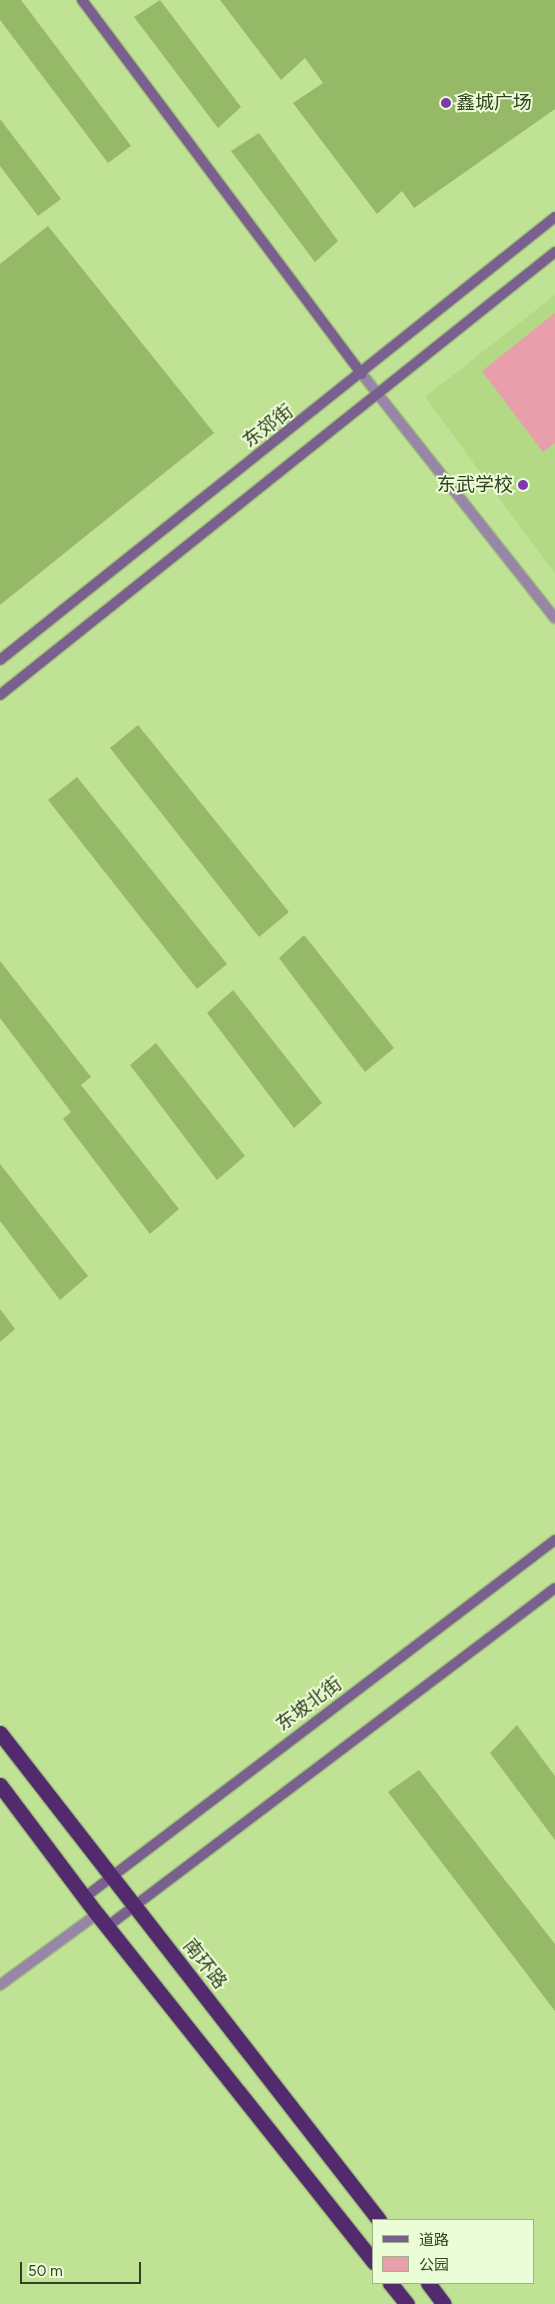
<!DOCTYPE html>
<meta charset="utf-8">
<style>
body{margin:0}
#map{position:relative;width:555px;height:2304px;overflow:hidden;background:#c0e295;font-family:Figtree,"Noto Sans SC",sans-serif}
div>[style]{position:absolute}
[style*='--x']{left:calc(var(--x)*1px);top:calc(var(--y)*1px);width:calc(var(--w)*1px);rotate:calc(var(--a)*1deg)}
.built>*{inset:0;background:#b4d984}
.green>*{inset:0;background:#e89fab}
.building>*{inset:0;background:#96b967}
.roads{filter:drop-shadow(1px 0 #a1be7b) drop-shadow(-1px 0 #a1be7b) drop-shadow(0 1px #a1be7b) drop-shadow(0 -1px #a1be7b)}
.street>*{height:10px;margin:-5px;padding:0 5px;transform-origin:5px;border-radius:5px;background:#9786a7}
.secondary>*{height:10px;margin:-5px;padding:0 5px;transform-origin:5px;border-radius:5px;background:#79608f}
.highway>*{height:15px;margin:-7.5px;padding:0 7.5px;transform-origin:7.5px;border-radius:7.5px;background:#512b6e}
.dots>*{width:14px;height:14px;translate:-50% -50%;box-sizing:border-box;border:2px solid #ebfdd6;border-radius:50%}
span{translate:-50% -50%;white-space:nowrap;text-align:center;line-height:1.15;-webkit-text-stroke:4px #ebfdd6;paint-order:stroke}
.poi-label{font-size:19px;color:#334021}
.left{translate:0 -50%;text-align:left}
.right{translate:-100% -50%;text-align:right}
.street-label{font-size:19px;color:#334021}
.legend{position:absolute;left:372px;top:2219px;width:162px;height:65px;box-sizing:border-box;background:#ebfdd6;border:1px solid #a1b18e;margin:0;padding:6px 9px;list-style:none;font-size:15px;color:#334021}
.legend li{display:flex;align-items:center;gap:10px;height:25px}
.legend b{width:25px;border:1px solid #a1b18e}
.scale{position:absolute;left:20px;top:2262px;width:121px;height:22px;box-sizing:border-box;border:2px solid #334021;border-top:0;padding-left:6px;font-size:15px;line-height:18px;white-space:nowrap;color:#334021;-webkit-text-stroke:4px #ebfdd6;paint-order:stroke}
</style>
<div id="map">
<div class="built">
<i style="clip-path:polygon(555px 295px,555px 574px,425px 397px)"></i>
</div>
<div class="green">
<i style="clip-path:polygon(555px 313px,555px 443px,543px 452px,482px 371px)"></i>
</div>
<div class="building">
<i style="clip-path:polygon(0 0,21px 0,131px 146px,108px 163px,0 20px)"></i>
<i style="clip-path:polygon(160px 0,241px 107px,218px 128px,134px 17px)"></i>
<i style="clip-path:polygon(220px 0,555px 0,555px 109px,414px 208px,402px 191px,377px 214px,293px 103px,323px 83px,305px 58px,281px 80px)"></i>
<i style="clip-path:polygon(0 119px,61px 199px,38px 216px,0 166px)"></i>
<i style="clip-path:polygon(259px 133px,338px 241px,315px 262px,231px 151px)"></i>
<i style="clip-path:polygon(48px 226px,214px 433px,0 605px,0 264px)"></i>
<i style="clip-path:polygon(138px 725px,289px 912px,259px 937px,110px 748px)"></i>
<i style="clip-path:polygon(77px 777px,227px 964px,197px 989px,48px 800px)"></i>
<i style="clip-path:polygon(304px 935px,394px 1048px,365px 1072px,279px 958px)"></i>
<i style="clip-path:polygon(0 961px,91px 1077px,81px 1085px,179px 1209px,150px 1234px,63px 1119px,71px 1112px,0 1018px)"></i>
<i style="clip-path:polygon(233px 990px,322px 1103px,294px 1128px,207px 1013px)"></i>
<i style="clip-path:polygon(156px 1043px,245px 1156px,217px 1180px,130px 1065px)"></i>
<i style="clip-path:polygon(0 1164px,88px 1276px,60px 1300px,0 1221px)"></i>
<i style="clip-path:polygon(0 1309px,15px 1329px,0 1342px)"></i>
<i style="clip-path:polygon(517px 1725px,555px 1776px,555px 1840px,490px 1753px)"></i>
<i style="clip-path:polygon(419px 1770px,555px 1944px,555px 2011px,388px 1792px)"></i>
</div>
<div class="roads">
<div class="street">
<i style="--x:362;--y:374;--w:311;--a:51.7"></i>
<i style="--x:0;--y:1985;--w:120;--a:-36.2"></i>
</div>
<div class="secondary">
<i style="--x:82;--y:0;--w:467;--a:53.2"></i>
<i style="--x:0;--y:660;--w:710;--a:-38.6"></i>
<i style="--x:0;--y:695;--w:710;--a:-38.6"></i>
<i style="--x:85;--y:1897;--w:590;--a:-37.22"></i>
<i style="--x:108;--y:1926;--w:560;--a:-37.09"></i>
</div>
<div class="highway">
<i style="--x:0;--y:1733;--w:617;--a:52.11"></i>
<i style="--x:0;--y:1785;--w:161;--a:53.1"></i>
<i style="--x:97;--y:1914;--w:445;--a:51.5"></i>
<i style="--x:390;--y:2283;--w:27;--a:51"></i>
<i style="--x:428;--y:2283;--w:26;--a:53"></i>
</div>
</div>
<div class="dots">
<i style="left:446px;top:103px;background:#7d39ad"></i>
<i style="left:523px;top:485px;background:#7d39ad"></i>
</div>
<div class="poi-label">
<span class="left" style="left:456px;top:103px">鑫城广场</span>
<span class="right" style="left:513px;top:485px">东武学校</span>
</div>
<div class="street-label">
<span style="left:268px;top:426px;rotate:-38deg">东郊街</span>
<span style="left:309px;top:1704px;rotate:-37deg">东坡北街</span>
<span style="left:205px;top:1964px;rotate:52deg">南环路</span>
</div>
<ul class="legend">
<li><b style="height:6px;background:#79608f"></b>道路</li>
<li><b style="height:14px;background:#e89fab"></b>公园</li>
</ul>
<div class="scale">50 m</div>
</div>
